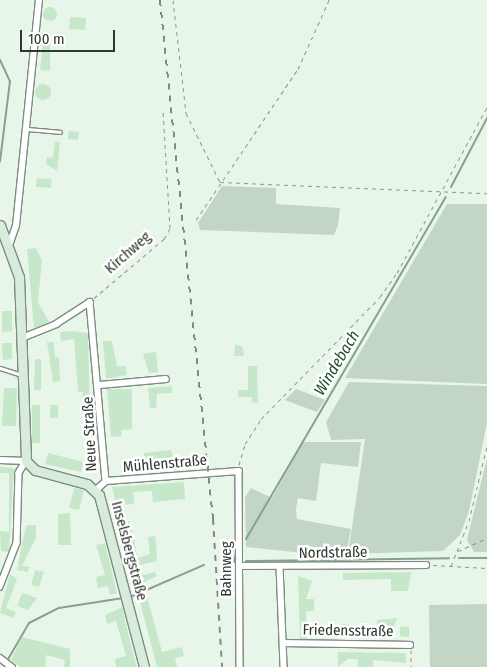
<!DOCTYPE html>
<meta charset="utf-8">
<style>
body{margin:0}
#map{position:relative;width:487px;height:667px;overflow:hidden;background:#e7f6e8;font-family:"Fira Sans Condensed",sans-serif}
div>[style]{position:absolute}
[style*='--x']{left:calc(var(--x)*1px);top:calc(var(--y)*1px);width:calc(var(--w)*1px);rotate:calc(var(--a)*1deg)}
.green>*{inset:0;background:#c3d6c6}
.stream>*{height:2px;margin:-1px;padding:0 1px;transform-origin:1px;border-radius:1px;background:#85a389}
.building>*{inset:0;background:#c7e7cb}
.round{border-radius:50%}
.path>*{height:1px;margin-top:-0.5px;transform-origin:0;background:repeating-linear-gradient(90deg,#8d988e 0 4px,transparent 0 8px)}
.roads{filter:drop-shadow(1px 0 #7e8c80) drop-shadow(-1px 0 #7e8c80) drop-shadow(0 1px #7e8c80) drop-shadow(0 -1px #7e8c80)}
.lane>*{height:3px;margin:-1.5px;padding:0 1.5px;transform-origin:1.5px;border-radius:1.5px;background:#fff}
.street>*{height:5.5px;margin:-2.75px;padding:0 2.75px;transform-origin:2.75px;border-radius:2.75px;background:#fff}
.secondary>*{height:9px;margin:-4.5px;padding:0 4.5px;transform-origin:4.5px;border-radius:4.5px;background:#d8ecdc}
.rail>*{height:2px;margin-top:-1px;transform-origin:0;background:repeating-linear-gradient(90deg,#818b82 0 6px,transparent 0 12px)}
span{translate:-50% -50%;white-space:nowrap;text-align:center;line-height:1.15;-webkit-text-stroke:5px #fff;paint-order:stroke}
.street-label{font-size:15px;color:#303630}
.water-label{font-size:16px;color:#21502b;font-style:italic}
.scale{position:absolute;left:20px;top:30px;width:95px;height:22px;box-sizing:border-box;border:2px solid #303630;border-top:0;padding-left:6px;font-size:15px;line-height:18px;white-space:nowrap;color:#303630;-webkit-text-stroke:4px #fff;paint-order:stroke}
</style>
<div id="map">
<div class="green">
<i style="clip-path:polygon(222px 186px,276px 188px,276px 204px,340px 208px,338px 225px,334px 235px,200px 230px,198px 223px)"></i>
<i style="clip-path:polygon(447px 204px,487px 204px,487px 384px,345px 378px)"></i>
<i style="clip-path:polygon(349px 382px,487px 386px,487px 423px,469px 511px,460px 535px,443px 551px,348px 554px,365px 439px,331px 440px,326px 422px)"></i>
<i style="clip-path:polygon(296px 389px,325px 400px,317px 412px,285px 400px)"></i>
<i style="clip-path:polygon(303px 442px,361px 442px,358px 467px,321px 463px,316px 501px,298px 498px,296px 509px,297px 519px,351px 529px,346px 554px,305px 545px,303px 553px,246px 547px,245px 497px,251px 488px,272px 498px)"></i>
<i style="clip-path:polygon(487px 458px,487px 552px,474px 552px,467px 540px)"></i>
<i style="clip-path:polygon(487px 604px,487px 667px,430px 667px,429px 605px)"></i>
</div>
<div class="stream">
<i style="--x:0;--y:60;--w:23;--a:65"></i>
<i style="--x:10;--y:81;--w:81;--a:97.1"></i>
<i style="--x:451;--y:187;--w:78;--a:-62.4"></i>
<i style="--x:246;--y:539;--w:396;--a:-59.7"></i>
<i style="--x:459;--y:558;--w:28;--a:0"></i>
<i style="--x:246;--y:561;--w:203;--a:-0.8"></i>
<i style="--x:234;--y:562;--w:6;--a:-81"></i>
<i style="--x:128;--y:598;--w:83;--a:-23.5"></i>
<i style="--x:7;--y:661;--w:44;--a:-59.9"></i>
<i style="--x:29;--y:623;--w:34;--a:-27"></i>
<i style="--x:59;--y:608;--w:65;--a:-8.9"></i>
</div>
<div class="building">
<i class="round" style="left:43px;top:7px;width:14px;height:14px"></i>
<i style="clip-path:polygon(70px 17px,86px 18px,85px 30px,69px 29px)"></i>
<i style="clip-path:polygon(43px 43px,50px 44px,50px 71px,40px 70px)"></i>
<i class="round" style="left:35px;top:84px;width:16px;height:16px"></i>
<i style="clip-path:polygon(69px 131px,79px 132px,78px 140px,68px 139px)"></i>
<i style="clip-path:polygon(55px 142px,60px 142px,57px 171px,46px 164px,47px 157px,53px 158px)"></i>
<i style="clip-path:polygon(37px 178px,52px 179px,51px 188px,36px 187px)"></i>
<i style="clip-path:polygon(36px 248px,42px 260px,38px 302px,49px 322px,34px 328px,27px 249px)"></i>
<i style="clip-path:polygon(2px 311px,12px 311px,12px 331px,2px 332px)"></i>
<i style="clip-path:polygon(70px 331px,88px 333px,90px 413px,81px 413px,83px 392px,78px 392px,74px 339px,61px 341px,60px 332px)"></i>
<i style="clip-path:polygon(103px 341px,112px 341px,117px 366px,126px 366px,127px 375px,106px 379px)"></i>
<i style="clip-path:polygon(47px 342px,54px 342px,55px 358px,59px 357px,60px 381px,53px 382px)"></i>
<i style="clip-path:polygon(2px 343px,12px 343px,12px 359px,3px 360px)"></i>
<i style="clip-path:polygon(235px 345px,242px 346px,244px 356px,234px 356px)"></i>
<i style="clip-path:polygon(156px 352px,158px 372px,149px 373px,143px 354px)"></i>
<i style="clip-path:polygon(35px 359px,41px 359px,41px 390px,34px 390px)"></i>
<i style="clip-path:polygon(248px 366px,257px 366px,258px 403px,251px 402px,252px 397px,238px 397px,238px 390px,248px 390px)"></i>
<i style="clip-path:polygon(172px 386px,172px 393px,157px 394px,156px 408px,150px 408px,148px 388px)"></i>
<i style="clip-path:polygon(4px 388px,17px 388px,16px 426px,2px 426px)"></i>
<i style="clip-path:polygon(107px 389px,132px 389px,132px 429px,121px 430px,122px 436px,111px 437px)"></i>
<i style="clip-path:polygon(32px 405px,40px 405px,40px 443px,32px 443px)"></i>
<i style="clip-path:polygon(50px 405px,58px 405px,58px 418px,50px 418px)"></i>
<i style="clip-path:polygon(171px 450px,177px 470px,160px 471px,159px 458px,144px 459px,144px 453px)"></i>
<i style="clip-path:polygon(48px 453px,84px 462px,81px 472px,45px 464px)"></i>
<i style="clip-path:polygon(148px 464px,149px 472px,131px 473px,131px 465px)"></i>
<i style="clip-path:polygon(0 467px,14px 468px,9px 552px,1px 551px,0 531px,9px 532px,9px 473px,0 473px)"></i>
<i style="clip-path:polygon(184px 482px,185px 499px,153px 502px,152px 491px,133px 492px,134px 504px,123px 505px,125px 511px,118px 513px,112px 487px)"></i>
<i style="clip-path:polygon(74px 488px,84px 490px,79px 510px,69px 508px)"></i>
<i style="clip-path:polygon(70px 513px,71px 545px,58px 545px,58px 514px)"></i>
<i style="clip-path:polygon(130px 521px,138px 558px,150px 554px,148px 537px,155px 536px,156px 544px,157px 561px,140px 565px,143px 575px,155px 572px,157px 576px,136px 586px,121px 524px)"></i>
<i style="clip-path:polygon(26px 525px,36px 525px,36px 538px,22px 566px,29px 567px,28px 572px,17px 570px)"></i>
<i style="clip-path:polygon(105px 543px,117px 593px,110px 595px,108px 586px,98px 588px,96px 577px,105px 575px,96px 545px)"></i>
<i style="clip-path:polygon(35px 570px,44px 572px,39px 587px,31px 585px)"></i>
<i style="clip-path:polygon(411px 572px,408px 591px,391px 591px,391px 579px,343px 580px,343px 573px)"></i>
<i style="clip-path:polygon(10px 574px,17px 579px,6px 608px,16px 612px,14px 618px,0 613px)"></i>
<i style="clip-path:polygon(298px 576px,312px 581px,306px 599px,314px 599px,314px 611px,306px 611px,307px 639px,300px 639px)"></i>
<i style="clip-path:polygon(22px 593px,37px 598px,28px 610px,17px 606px)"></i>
<i style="clip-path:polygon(147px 596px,162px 652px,182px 647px,184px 656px,175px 658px,177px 667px,157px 667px,139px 598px)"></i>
<i style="clip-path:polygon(122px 607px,133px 654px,137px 667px,116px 667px,115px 659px,126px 656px,116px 621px,107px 624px,105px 615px)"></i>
<i style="clip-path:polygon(397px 618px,390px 637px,340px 636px,343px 624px,377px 630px,377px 620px)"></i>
<i style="clip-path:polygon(400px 626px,409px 627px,409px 637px,400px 636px)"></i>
<i style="clip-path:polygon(22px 637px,70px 649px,70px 667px,64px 667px,65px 660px,46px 655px,45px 667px,20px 667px,11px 660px)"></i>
<i style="clip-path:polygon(338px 652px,406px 653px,406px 663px,373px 660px,373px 667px,358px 667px,358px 659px,348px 659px,338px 667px)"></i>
</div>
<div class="path">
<i style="--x:173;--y:0;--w:114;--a:83.4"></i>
<i style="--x:186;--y:113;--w:77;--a:63.8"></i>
<i style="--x:220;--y:182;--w:267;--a:2.4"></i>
<i style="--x:196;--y:220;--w:182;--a:-56"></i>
<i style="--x:298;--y:69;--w:76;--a:-65.8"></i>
<i style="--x:94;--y:298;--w:92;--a:-40.1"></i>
<i style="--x:164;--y:239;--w:13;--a:-61"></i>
<i style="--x:170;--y:228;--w:119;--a:-93.4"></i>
<i style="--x:239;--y:465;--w:22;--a:-74"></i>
<i style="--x:245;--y:444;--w:30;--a:-57"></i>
<i style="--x:261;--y:419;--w:170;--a:-45.7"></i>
<i style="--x:380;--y:297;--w:29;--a:-55"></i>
<i style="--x:397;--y:273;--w:189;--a:-61.5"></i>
<i style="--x:458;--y:551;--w:32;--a:-24"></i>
<i style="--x:433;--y:565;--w:54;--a:3.2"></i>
<i style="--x:451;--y:566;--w:48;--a:-68.2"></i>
<i style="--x:469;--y:521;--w:77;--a:-76.5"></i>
<i style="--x:411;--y:650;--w:17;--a:90"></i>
</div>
<div class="roads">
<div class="lane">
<i style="--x:26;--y:129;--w:34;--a:5"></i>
<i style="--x:0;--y:368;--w:22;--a:18"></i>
</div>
<div class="street">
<i style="--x:10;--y:243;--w:18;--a:-71"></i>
<i style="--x:16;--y:226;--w:227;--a:-84.2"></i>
<i style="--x:22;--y:338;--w:37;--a:-22"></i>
<i style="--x:56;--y:324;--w:40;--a:-32.9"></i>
<i style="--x:90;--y:302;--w:180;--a:84.9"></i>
<i style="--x:100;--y:385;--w:66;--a:-5.2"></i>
<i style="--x:0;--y:460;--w:26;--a:2"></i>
<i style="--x:26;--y:461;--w:14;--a:120"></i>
<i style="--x:19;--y:473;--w:70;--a:91.6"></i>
<i style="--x:17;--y:543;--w:47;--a:111.1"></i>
<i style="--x:96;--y:490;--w:13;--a:-42"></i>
<i style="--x:106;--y:481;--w:133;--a:-4.3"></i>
<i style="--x:239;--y:471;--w:196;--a:89.7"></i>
<i style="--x:240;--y:566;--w:186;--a:-0.3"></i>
<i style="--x:280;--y:566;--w:101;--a:87.7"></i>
<i style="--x:285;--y:643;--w:125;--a:0.9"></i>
<i style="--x:0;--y:658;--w:15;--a:37"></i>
</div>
<div class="secondary">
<i style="--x:0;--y:225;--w:55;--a:69.9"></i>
<i style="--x:19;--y:277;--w:184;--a:87.8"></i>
<i style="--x:26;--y:461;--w:13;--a:45"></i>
<i style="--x:35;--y:470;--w:54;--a:15.1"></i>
<i style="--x:87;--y:484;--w:16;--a:43"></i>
<i style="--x:99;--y:495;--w:178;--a:75.3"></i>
</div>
</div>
<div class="rail">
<i style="--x:160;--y:0;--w:522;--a:84.17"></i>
<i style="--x:213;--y:519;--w:148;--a:86.5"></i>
</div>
<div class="street-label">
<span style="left:128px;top:253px;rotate:-41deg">Kirchweg</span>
<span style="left:90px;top:434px;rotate:-93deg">Neue Straße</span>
<span style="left:165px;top:464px;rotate:-5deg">Mühlenstraße</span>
<span style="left:129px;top:551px;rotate:75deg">Inselsbergstraße</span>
<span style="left:333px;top:553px;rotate:-1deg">Nordstraße</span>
<span style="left:227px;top:569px;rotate:-90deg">Bahnweg</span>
<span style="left:348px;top:631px;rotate:1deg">Friedensstraße</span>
</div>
<div class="water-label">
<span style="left:337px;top:363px;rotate:-59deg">Windebach</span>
</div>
<div class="scale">100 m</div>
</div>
